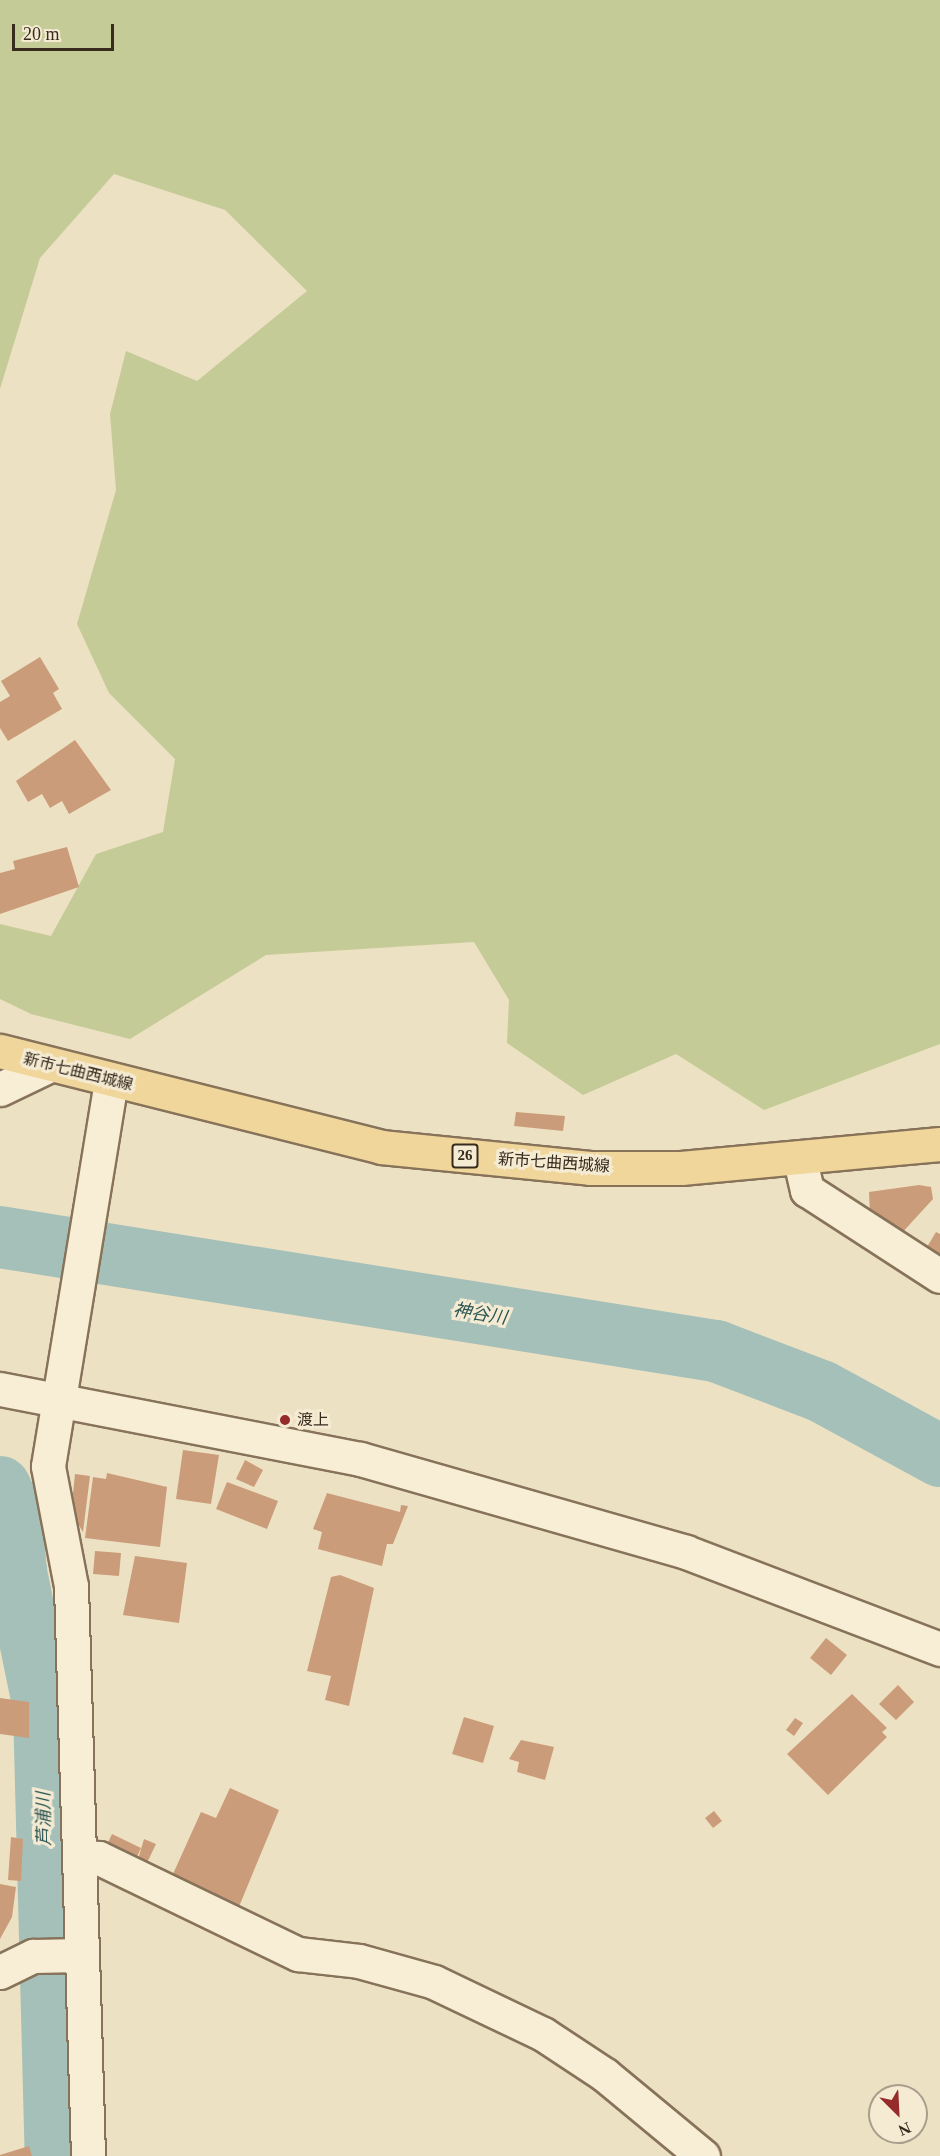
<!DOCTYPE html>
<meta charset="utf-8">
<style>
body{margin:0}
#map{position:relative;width:940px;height:2156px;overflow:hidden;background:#ede1c3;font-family:"Times New Roman","Noto Sans JP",serif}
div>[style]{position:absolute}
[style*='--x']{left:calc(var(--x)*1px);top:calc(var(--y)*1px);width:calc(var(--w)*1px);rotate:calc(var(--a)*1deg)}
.green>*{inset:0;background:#c5cb97}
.river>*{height:62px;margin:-31px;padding:0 31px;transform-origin:31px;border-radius:31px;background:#a5c0b9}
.building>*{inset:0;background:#cb9c79}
.roads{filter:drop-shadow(2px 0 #87735a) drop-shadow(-2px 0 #87735a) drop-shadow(0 2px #87735a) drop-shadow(0 -2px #87735a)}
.minor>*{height:33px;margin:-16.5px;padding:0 16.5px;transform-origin:16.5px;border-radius:16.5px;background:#f8eed6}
.major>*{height:33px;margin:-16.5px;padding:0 16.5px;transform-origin:16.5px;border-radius:16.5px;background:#f0d69b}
.dots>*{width:16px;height:16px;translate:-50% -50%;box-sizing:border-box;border:3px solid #f5ebd3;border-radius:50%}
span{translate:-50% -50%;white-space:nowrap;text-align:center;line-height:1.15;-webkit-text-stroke:6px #f5ebd3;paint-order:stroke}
.shield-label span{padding:2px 4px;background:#f5ebd3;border:2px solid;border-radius:4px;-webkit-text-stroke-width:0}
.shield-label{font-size:15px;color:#372b1e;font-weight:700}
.street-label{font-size:16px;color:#372b1e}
.poi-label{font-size:16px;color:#372b1e}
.left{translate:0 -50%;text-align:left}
.water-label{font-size:18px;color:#2d5755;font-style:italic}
.north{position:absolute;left:868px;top:2084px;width:60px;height:60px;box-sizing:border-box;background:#f5ebd3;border:2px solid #a99e8b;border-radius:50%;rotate:156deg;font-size:16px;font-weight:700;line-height:24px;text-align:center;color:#372b1e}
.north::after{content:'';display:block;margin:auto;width:21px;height:27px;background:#952b2b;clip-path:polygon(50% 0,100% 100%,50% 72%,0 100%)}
.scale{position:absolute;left:12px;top:24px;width:102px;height:27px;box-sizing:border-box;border:3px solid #372b1e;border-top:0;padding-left:8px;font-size:18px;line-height:21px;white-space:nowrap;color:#372b1e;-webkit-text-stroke:4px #f5ebd3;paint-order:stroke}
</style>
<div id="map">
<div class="green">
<i style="clip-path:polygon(0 0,940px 0,940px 1044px,764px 1110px,676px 1054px,583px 1095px,507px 1043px,509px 1000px,474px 942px,266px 955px,130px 1039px,31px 1014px,0 999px,0 924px,51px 936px,96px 854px,163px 832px,175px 759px,109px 693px,77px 624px,116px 490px,110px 414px,126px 351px,197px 381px,307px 291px,225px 210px,114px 174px,40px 258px,0 389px)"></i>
</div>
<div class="river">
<i style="--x:0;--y:1237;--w:725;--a:9.05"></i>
<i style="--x:716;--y:1351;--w:112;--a:20.9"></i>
<i style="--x:821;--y:1391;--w:136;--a:28.6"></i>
<i style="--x:0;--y:1487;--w:23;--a:65"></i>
<i style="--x:10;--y:1508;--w:64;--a:84.6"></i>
<i style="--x:16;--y:1572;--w:140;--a:78.4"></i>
<i style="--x:44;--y:1709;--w:447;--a:88.5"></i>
</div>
<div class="building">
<i style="clip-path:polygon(40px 657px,59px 689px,53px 693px,62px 709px,8px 741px,0 728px,0 702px,10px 696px,1px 681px)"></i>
<i style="clip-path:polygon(75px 740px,111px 790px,69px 814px,62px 801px,50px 808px,42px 794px,28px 802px,16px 781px)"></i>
<i style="clip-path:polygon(67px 847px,79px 887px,0 914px,0 873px,15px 869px,13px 861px)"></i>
<i style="clip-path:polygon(516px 1112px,565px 1116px,563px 1131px,514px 1126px)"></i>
<i style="clip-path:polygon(919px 1185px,931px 1187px,933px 1199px,900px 1235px,870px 1217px,869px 1192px)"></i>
<i style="clip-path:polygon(936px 1232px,940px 1234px,940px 1262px,924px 1252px)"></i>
<i style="clip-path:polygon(183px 1450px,219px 1455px,211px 1504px,176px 1499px)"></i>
<i style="clip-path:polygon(245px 1460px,263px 1470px,254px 1487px,236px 1479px)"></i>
<i style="clip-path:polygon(107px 1473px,167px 1487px,160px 1547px,85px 1538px,93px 1477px,106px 1479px)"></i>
<i style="clip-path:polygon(75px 1474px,90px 1476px,83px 1532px,71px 1513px)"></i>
<i style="clip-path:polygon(227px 1482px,278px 1501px,267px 1529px,216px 1509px)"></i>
<i style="clip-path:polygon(327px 1493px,400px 1512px,401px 1505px,408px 1506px,393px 1544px,387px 1544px,382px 1566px,318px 1549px,322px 1532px,313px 1529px)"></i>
<i style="clip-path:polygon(95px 1551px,121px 1553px,119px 1576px,93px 1574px)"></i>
<i style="clip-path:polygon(135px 1556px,187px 1563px,179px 1623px,123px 1615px)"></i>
<i style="clip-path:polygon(340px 1575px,374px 1588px,349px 1706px,325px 1700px,331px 1676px,307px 1671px,331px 1577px)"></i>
<i style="clip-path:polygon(826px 1638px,847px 1655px,831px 1675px,810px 1658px)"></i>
<i style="clip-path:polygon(898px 1685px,914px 1702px,896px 1720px,879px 1704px)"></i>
<i style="clip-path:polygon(852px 1694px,887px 1728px,882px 1732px,887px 1737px,828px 1795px,787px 1754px)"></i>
<i style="clip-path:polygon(0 1698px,29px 1702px,29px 1738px,0 1734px)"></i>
<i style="clip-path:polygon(464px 1717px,494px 1726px,483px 1763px,452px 1754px)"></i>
<i style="clip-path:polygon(795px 1718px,803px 1723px,794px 1736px,786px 1730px)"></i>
<i style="clip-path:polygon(521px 1740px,554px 1747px,545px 1780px,517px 1772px,519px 1762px,509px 1759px)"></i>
<i style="clip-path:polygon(230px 1788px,279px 1810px,238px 1909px,173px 1874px,201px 1812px,216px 1818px)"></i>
<i style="clip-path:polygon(714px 1811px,722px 1821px,713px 1828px,705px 1818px)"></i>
<i style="clip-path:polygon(112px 1834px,141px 1848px,135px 1861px,106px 1847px)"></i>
<i style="clip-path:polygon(11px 1837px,23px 1839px,21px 1881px,8px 1880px)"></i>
<i style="clip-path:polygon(144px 1839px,156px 1844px,145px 1867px,137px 1863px)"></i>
<i style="clip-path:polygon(0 1884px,16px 1887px,12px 1917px,0 1939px)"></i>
<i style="clip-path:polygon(29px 2146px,32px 2156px,0 2156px,0 2155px)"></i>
</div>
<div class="roads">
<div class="minor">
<i style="--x:0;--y:1089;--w:53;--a:-25.6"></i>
<i style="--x:800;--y:1160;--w:31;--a:77"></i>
<i style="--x:807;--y:1190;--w:158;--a:32.9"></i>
<i style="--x:0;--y:1389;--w:367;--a:11"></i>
<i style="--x:360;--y:1459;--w:339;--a:15.9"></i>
<i style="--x:686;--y:1552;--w:272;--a:20.9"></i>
<i style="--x:79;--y:1857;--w:20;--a:3"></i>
<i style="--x:99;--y:1858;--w:221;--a:25.8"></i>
<i style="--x:298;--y:1954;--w:61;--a:6.5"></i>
<i style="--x:359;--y:1961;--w:78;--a:15.6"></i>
<i style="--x:434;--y:1982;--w:121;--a:25.5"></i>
<i style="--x:543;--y:2034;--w:74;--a:33.5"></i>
<i style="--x:605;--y:2075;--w:127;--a:39.6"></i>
<i style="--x:0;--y:1972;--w:37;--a:-26"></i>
<i style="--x:33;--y:1956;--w:49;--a:-1.2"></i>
<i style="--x:88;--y:2156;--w:570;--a:-91.71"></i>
<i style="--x:71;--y:1586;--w:122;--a:-100.9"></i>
<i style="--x:48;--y:1466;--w:390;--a:-80.7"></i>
</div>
<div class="major">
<i style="--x:0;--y:1051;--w:393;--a:14.1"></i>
<i style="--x:381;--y:1147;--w:210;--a:5.7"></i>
<i style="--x:590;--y:1168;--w:91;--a:0"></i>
<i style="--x:681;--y:1168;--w:260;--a:-5.3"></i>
</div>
</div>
<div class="dots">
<i style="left:285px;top:1420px;background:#952b2b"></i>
</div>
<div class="shield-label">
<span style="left:465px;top:1156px">26</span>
</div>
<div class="street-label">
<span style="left:78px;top:1072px;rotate:14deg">新市七曲西城線</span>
<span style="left:554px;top:1163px;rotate:4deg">新市七曲西城線</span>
</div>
<div class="poi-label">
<span class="left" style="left:297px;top:1420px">渡上</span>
</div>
<div class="water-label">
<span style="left:480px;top:1314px;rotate:9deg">神谷川</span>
<span style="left:44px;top:1819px;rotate:-91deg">芦浦川</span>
</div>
<div class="north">N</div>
<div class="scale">20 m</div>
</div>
